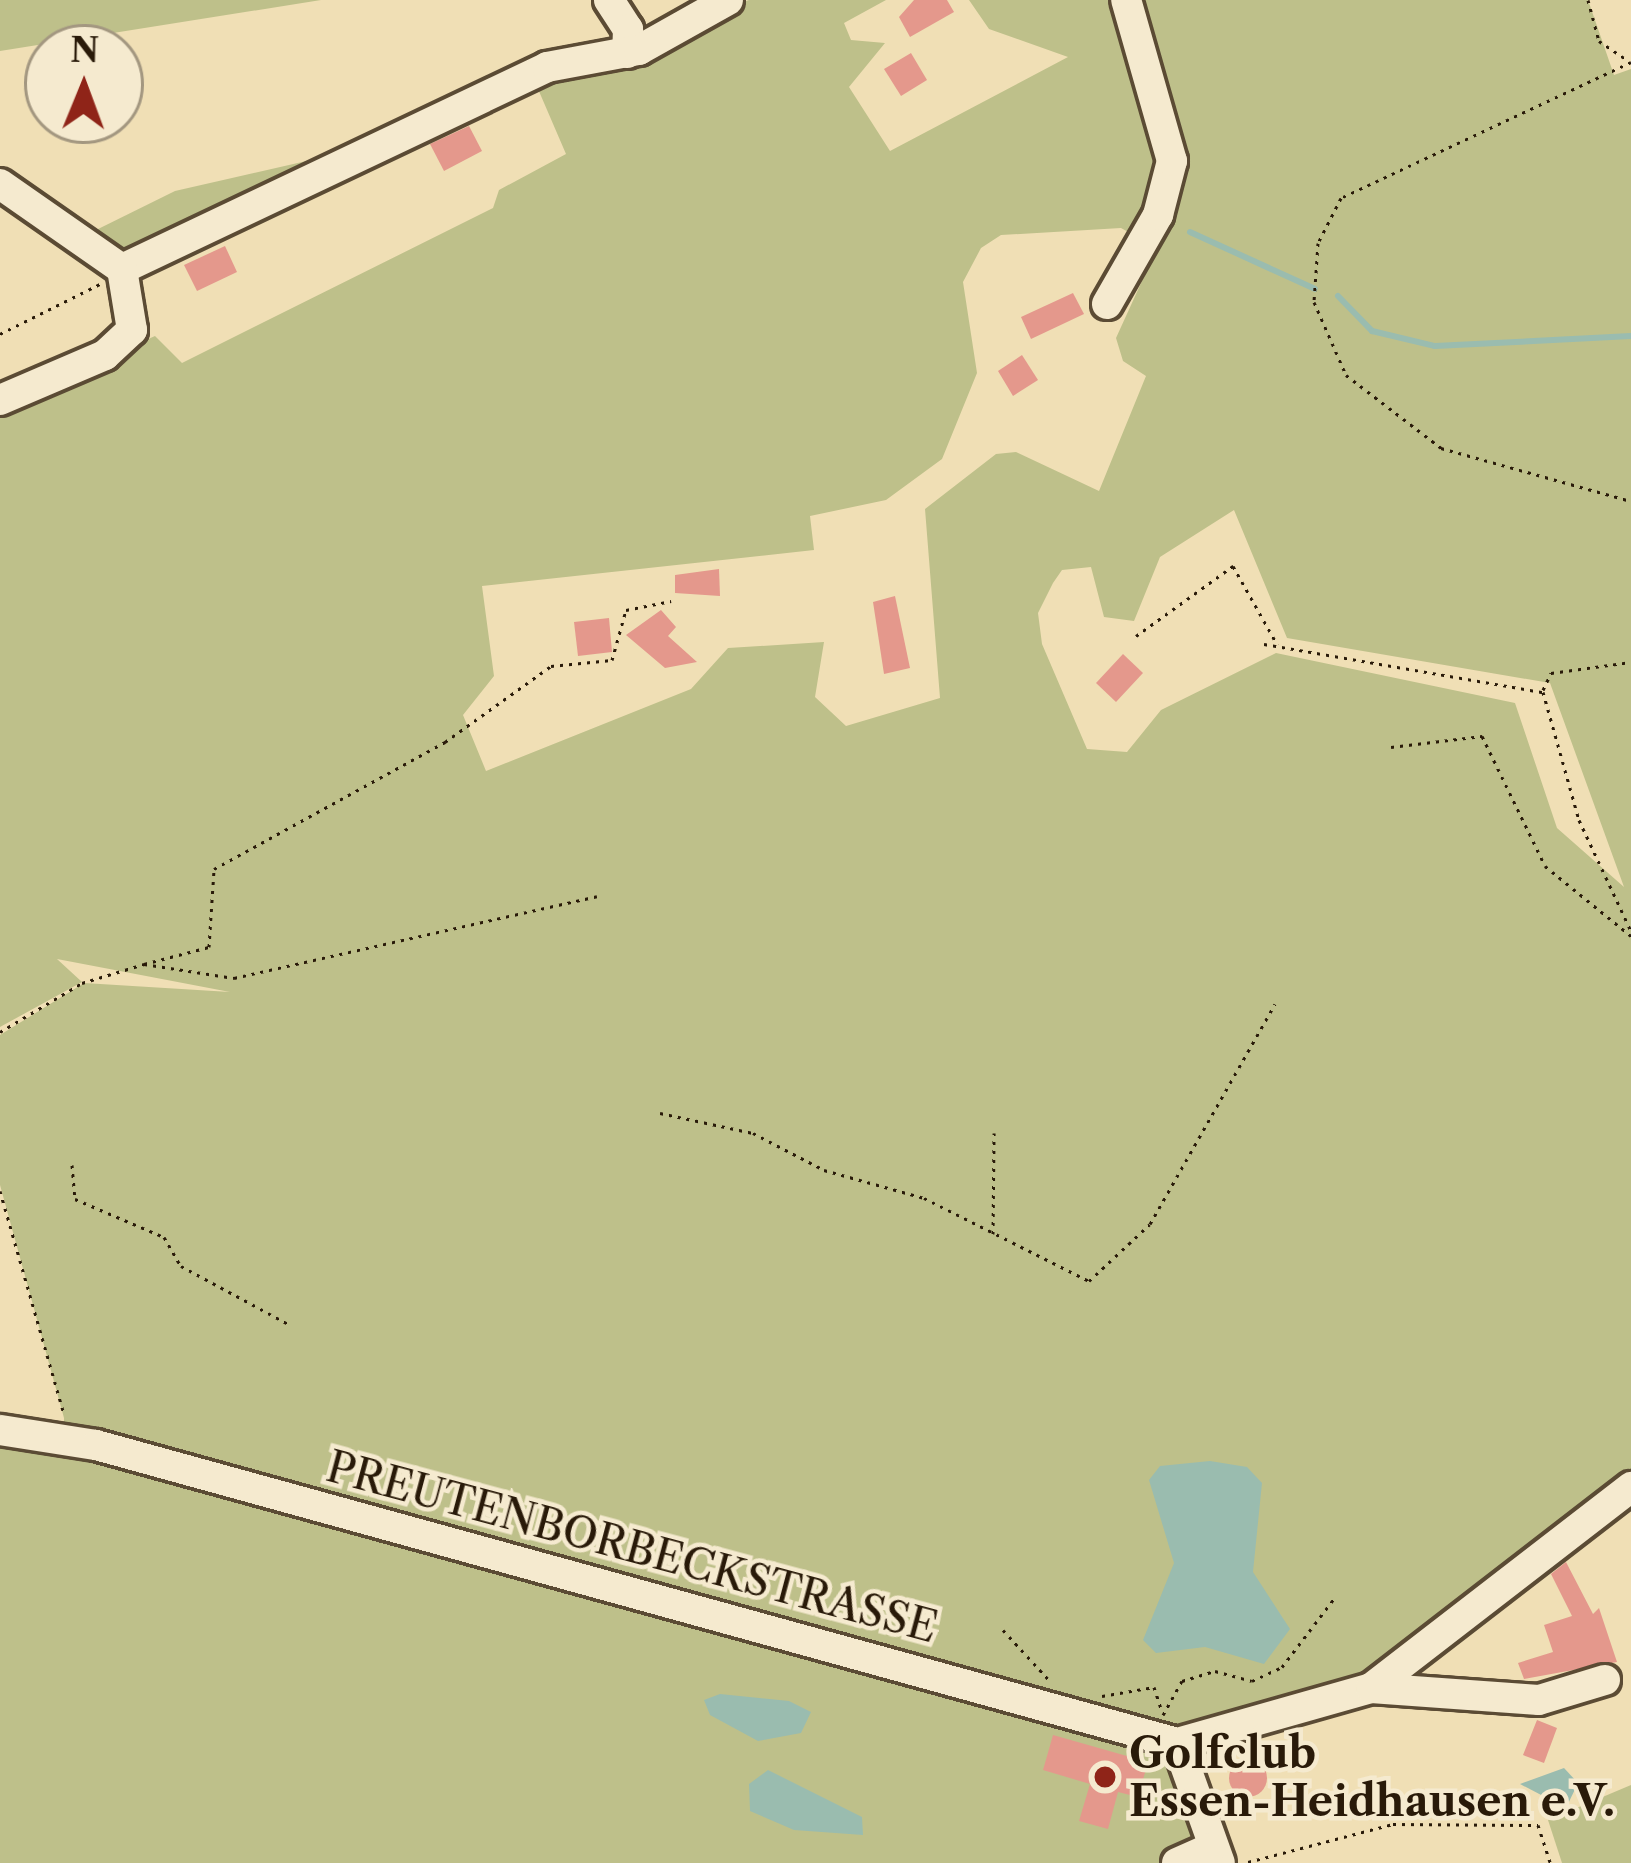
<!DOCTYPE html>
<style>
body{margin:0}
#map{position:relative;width:1631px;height:1863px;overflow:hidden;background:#f0dfb5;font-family:"Libre Caslon Text",serif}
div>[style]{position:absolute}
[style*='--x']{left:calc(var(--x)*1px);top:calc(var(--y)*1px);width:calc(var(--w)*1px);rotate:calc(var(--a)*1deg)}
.green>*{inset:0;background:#bec08a}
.water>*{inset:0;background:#9abcaf}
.stream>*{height:6px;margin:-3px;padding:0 3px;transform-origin:3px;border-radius:3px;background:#9abcaf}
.building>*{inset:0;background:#e4988c}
.round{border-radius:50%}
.path>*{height:3px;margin-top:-1.5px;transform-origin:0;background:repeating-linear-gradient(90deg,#291a09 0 3px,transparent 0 9px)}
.roads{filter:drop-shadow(3px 0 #5b4b34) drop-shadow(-3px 0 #5b4b34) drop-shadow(0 3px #5b4b34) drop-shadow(0 -3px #5b4b34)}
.minor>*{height:30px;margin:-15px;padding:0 15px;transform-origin:15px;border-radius:15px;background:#f5eacf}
.dots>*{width:33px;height:33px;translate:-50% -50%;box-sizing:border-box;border:6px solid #f5eacf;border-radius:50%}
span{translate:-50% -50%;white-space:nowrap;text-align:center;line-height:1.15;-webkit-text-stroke:9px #f5eacf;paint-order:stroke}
.street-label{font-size:42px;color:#291a09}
.poi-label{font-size:42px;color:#291a09;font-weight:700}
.left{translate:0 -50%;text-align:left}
.north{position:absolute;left:24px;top:24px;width:120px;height:120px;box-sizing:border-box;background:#f5eacf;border:3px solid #a39780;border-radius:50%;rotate:1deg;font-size:33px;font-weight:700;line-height:48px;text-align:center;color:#291a09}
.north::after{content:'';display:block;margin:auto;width:42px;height:54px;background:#8f2418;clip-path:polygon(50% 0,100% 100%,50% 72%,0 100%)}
</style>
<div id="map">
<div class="green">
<i style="clip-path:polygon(0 0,321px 0,0 51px)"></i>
<i style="clip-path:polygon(evenodd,749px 0,886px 0,844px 23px,851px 40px,885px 43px,849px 87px,890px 151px,1068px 57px,989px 29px,969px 0,1588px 0,1614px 75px,1631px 69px,1631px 1489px,1371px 1697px,1194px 1751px,1229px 1863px,0 1863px,0 1430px,64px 1436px,64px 1418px,0 1185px,0 1035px,84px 983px,230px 992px,57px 959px,82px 982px,0 1027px,0 405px,155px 336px,182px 363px,493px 208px,499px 190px,566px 154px,535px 82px,749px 0,1121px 228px,1157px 248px,1116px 338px,1123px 361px,1146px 376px,1099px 491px,1016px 452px,996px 454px,925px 509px,940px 698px,846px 726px,815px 697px,824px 642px,728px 648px,691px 689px,486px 771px,463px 715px,494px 676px,482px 586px,814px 550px,810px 516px,886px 500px,942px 459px,977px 373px,963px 282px,981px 248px,1001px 235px,1121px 228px,749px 0,1234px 510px,1287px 638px,1550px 683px,1624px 887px,1557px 828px,1515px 703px,1276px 653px,1161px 710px,1127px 752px,1087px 749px,1042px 644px,1038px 613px,1053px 583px,1062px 570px,1091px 567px,1104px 617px,1134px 621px,1160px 557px,1234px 510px)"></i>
<i style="clip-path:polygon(324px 157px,124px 266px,92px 232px,175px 191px)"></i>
<i style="clip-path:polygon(1631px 1785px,1631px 1863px,1562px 1863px,1548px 1820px)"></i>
</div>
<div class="water">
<i style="clip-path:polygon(1210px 1461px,1247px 1467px,1262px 1483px,1253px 1572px,1290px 1629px,1264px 1664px,1205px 1647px,1156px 1653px,1143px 1640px,1174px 1563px,1149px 1480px,1160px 1466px)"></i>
<i style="clip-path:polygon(720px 1694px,789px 1701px,811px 1712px,801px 1733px,758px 1741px,710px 1715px,704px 1700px)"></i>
<i style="clip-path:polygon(1564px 1768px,1578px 1783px,1566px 1808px,1520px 1784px)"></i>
<i style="clip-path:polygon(768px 1770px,862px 1817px,863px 1835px,794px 1830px,750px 1811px,749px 1784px)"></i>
</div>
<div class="stream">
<i style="--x:1190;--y:232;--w:137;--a:24.5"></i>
<i style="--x:1338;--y:296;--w:49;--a:45.8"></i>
<i style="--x:1372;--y:331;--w:65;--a:13.4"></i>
<i style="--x:1435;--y:346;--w:196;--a:-2.9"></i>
</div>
<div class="building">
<i style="clip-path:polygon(914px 0,947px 0,954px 12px,910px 37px,899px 17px)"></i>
<i style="clip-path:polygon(911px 53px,927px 80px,901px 96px,884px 69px)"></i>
<i style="clip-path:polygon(469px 126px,482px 151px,444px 171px,430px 144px)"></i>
<i style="clip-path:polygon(225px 246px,237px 272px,197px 291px,184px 265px)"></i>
<i style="clip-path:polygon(1073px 293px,1084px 314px,1031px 339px,1021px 317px)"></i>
<i style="clip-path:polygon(1022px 355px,1038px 380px,1013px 396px,998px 371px)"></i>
<i style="clip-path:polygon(719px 569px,720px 596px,675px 593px,675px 575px)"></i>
<i style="clip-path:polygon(895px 596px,910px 668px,884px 674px,873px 602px)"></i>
<i style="clip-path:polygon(661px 610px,676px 627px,668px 636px,697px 662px,665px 668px,626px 635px)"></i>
<i style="clip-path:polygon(609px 618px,612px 652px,578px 656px,574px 622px)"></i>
<i style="clip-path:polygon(1123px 654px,1143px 673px,1116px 702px,1096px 683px)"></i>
<i style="clip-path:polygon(1566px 1562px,1593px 1614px,1599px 1608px,1617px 1662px,1524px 1679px,1518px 1663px,1553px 1652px,1544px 1625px,1572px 1616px,1551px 1574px)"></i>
<i style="clip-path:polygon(1537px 1720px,1557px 1728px,1544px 1763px,1523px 1755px)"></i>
<i style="clip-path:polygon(1053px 1735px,1148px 1762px,1138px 1797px,1118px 1792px,1108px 1829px,1079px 1821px,1090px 1784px,1043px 1770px)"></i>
<i class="round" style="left:1229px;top:1759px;width:38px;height:38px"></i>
</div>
<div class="path">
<i style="--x:1588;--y:0;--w:42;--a:75"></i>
<i style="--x:1599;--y:41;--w:36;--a:34"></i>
<i style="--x:1631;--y:62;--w:320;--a:154.9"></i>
<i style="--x:1341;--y:198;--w:51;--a:117.1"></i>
<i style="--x:1318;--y:243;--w:59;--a:93.9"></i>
<i style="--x:1314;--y:302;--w:80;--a:66.3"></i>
<i style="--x:1346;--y:375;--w:120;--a:37.5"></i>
<i style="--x:1441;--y:448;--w:197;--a:15.6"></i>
<i style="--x:0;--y:334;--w:112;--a:-26.6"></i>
<i style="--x:1136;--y:636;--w:120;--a:-35.8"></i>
<i style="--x:1233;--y:566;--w:90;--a:60.6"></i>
<i style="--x:1264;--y:644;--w:283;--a:9.8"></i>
<i style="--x:1543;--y:692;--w:133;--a:74.3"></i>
<i style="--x:1579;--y:820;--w:123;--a:64.9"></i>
<i style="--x:1543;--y:690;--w:19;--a:-65"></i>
<i style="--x:1551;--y:673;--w:81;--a:-7.8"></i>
<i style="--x:1391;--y:747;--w:92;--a:-6.9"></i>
<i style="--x:1482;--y:736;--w:144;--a:64.1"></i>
<i style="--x:1545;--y:866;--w:111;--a:39.1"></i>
<i style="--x:144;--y:964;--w:67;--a:-14.7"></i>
<i style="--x:209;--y:947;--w:78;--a:-86.3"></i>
<i style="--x:214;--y:869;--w:264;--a:-28.8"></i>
<i style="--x:445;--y:742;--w:130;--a:-35.6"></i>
<i style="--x:551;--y:666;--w:61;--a:-5.6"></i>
<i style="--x:612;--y:660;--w:52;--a:-74.4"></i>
<i style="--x:626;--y:610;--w:46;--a:-11.3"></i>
<i style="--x:0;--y:1032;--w:96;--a:-30.9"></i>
<i style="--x:82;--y:983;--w:65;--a:-17"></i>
<i style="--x:144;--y:964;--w:91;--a:8.8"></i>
<i style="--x:234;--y:978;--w:372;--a:-12.7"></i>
<i style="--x:660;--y:1113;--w:95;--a:12.1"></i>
<i style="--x:753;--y:1133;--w:80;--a:27.5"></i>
<i style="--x:824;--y:1170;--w:104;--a:15.6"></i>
<i style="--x:924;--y:1198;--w:185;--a:26.7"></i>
<i style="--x:1089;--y:1281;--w:83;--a:-43.1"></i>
<i style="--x:1150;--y:1224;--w:253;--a:-60.4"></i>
<i style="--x:72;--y:1165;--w:34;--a:85"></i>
<i style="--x:75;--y:1199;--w:97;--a:23.1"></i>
<i style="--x:164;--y:1237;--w:34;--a:60"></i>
<i style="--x:181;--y:1266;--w:124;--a:28.4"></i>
<i style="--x:0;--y:1191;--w:229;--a:74"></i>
<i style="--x:993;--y:1234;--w:101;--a:-89.4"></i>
<i style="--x:1003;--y:1630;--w:68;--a:47.4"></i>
<i style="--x:1102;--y:1696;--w:53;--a:-9.8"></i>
<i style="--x:1154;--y:1687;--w:26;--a:72"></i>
<i style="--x:1163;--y:1715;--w:39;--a:-61"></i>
<i style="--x:1182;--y:1681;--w:34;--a:-17"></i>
<i style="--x:1215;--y:1671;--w:38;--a:15"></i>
<i style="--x:1252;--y:1681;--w:33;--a:-25"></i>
<i style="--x:1282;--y:1667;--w:89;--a:-52.7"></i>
<i style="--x:1248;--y:1862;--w:150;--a:-14.7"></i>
<i style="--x:1393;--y:1824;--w:145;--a:0.4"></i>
<i style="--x:1538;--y:1825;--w:40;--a:72"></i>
</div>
<div class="roads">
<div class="minor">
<i style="--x:609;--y:0;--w:35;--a:57"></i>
<i style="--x:628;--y:29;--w:24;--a:92"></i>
<i style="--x:0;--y:184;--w:149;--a:34.9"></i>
<i style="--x:122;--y:269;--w:471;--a:-25.4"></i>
<i style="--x:547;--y:67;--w:94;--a:-10.5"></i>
<i style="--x:639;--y:50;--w:102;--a:-29.3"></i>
<i style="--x:1107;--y:304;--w:103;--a:-60.2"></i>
<i style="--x:1158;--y:215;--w:56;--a:-75.5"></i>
<i style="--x:1172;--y:161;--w:167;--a:-105.9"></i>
<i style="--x:0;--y:400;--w:114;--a:-23.2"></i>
<i style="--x:105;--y:355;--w:37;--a:-43"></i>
<i style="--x:132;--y:330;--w:62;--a:-99.3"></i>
<i style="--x:0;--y:1430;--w:97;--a:8.9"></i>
<i style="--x:96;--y:1445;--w:1121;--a:15.41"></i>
<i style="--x:1177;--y:1743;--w:202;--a:-15.8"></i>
<i style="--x:1371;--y:1688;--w:329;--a:-37.7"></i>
<i style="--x:1371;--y:1688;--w:168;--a:4.1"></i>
<i style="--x:1539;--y:1700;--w:69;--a:-16.9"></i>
<i style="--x:1177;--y:1743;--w:127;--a:70.3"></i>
<i style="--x:1177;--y:1863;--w:37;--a:-24"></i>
</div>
</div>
<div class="dots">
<i style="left:1105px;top:1777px;background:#8f2418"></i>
</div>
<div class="street-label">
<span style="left:632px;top:1547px;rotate:15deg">PREUTENBORBECKSTRASSE</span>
</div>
<div class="poi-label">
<span class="left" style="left:1129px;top:1777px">Golfclub<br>Essen-Heidhausen e.V.</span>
</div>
<div class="north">N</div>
</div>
